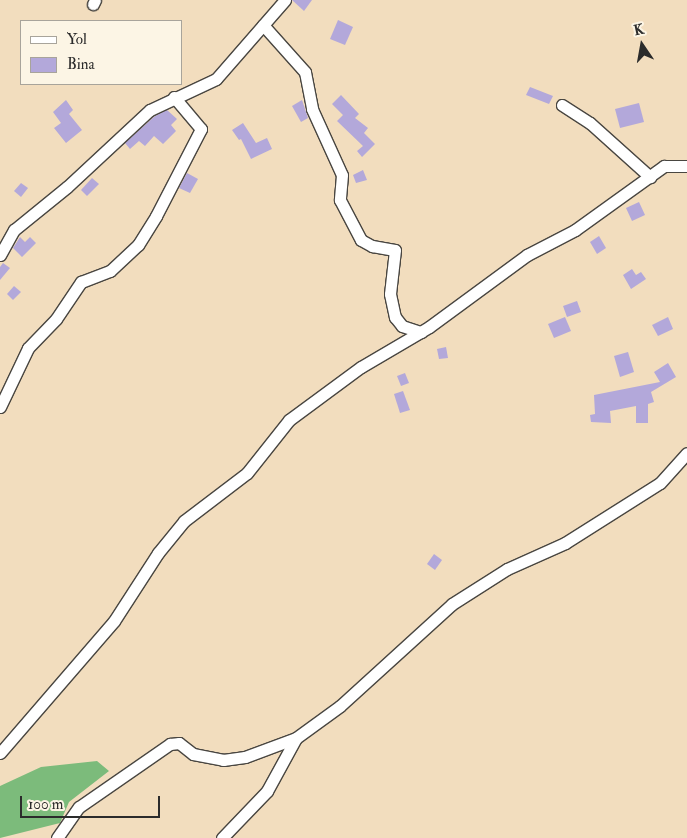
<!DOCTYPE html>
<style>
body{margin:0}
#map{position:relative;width:687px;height:838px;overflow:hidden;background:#f2ddbe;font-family:"IM FELL Double Pica",serif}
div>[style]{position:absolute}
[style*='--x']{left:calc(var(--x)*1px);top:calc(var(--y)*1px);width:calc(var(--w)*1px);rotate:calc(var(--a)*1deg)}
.forest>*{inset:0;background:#7cbb7b}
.building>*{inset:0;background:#b3a8da}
.roads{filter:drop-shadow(1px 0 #494641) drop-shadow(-1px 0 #494641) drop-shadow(0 1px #494641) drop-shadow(0 -1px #494641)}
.street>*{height:11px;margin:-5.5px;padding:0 5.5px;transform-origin:5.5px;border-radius:5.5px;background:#fff}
span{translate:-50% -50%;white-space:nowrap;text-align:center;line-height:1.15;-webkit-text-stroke:4px #fcf5e5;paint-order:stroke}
.legend{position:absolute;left:20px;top:20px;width:162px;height:65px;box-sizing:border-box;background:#fcf5e5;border:1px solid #a8a49b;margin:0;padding:6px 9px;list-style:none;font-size:15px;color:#2b2b2b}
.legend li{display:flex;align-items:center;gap:10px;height:25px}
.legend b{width:25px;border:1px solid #a8a49b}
.north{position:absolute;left:617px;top:20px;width:50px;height:50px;-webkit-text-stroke:4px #fcf5e5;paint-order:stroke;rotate:348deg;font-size:14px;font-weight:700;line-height:20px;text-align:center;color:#2b2b2b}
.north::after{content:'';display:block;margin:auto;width:18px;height:22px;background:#2b2b2b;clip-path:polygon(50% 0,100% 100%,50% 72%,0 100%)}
.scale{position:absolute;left:20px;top:796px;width:140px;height:22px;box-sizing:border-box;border:2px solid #2b2b2b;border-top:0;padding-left:6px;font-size:15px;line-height:18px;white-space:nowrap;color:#2b2b2b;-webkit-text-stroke:4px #fcf5e5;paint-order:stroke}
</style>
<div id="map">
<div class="forest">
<i style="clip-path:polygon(97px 761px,109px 771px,69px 802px,60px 823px,0 838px,0 786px,41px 767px)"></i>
</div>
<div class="building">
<i style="clip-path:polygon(292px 0,312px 0,304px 11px)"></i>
<i style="clip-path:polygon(338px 20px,353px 27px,345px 45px,330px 39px)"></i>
<i style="clip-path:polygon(530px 87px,553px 96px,549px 104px,526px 95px)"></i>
<i style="clip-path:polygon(341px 95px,359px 114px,355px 118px,368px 128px,364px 133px,375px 144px,362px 157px,357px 151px,363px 146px,337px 121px,343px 115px,332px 104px)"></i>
<i style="clip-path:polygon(66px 100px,73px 110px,69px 114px,82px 130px,66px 143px,54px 128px,61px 123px,53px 112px)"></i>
<i style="clip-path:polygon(302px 100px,308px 118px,301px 122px,292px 106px)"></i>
<i style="clip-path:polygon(639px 103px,644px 122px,620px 128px,615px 109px)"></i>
<i style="clip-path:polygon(167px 110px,177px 119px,171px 125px,176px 131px,163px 144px,154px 136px,145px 146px,139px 141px,130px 149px,125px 143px,155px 116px)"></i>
<i style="clip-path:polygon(243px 123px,256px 143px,267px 138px,272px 149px,251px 159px,241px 139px,239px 140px,232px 130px)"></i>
<i style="clip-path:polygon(363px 170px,367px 180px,356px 183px,353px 175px)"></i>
<i style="clip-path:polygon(187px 173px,198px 179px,190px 193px,179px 188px)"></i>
<i style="clip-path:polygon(92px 178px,99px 184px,87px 196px,81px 190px)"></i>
<i style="clip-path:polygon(21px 183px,28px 188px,21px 197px,14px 191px)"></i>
<i style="clip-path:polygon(639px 202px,645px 215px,632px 221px,626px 208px)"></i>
<i style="clip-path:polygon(599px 236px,606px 248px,597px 254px,590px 242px)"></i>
<i style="clip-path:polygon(20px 237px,25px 242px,30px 237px,36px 243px,22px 257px,13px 248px)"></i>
<i style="clip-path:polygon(3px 263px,10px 268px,0 280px,0 267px)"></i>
<i style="clip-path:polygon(632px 269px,636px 275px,641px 272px,646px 279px,631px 289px,623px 275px)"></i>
<i style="clip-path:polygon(14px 286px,21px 292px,13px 300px,7px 294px)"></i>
<i style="clip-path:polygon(577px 301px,581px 312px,567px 317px,563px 306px)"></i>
<i style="clip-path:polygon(565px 317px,571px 331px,554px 338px,548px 324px)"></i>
<i style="clip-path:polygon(668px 317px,673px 329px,658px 336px,652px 325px)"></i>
<i style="clip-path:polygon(446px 347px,448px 358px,439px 359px,437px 349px)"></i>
<i style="clip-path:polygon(628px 352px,634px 372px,620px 377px,614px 356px)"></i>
<i style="clip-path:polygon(668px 363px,676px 377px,651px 392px,654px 402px,648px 404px,648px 423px,636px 423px,636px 406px,610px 411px,611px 423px,591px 422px,590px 415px,595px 414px,594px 395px,660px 382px,654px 372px)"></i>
<i style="clip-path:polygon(405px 373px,409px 383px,401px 386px,397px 376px)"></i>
<i style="clip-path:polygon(403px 391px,410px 410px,400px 413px,394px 394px)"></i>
<i style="clip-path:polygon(434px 554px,442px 560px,435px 570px,427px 564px)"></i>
</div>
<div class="roads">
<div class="street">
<i style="--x:93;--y:4;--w:4;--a:-63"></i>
<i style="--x:263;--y:25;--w:63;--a:48.2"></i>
<i style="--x:305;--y:72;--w:38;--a:79"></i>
<i style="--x:312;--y:109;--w:72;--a:65.6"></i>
<i style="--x:342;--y:175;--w:25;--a:95"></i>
<i style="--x:340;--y:200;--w:45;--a:62.3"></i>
<i style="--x:361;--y:240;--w:13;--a:29"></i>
<i style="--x:372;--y:246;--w:23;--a:10"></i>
<i style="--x:395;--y:250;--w:44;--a:96.5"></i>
<i style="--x:390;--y:294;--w:24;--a:78"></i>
<i style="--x:395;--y:317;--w:11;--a:52"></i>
<i style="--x:402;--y:326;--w:20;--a:18"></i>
<i style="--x:562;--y:105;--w:33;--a:33"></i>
<i style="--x:590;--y:123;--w:81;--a:42"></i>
<i style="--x:0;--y:255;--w:29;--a:-61"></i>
<i style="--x:14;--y:230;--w:68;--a:-39.1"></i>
<i style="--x:67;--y:187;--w:113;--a:-42.9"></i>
<i style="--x:150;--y:110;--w:73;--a:-25.2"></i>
<i style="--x:216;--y:79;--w:105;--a:-48.9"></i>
<i style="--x:0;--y:407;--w:65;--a:-64.6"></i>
<i style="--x:28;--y:348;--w:40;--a:-46"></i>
<i style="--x:56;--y:319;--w:45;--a:-56"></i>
<i style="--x:81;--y:282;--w:31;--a:-21"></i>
<i style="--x:110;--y:271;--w:38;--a:-43"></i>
<i style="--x:138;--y:245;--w:34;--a:-58"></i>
<i style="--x:156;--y:216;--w:98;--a:-62.7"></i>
<i style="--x:201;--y:129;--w:42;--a:-130.2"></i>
<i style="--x:0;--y:753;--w:174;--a:-49.2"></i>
<i style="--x:114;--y:621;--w:81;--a:-57.1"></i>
<i style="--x:158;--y:553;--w:41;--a:-50.9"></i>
<i style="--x:184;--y:521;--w:79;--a:-37.3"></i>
<i style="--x:247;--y:473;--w:68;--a:-51.6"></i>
<i style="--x:289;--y:420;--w:89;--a:-36.4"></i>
<i style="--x:361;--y:367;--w:79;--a:-30.5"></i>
<i style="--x:429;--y:327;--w:122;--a:-36.3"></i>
<i style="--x:527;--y:255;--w:54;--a:-27.5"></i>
<i style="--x:575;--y:230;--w:110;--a:-35.7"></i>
<i style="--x:664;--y:166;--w:23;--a:0"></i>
<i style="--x:57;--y:838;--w:38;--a:-55"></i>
<i style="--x:79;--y:807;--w:111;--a:-34.7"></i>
<i style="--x:170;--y:744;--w:9;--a:-6"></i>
<i style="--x:179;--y:743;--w:18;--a:38"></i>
<i style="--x:193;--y:754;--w:31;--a:11"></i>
<i style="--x:223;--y:760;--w:22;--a:-8"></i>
<i style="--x:245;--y:757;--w:54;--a:-20.4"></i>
<i style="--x:222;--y:838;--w:65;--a:-46.2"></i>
<i style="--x:267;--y:791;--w:60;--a:-61.3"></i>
<i style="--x:296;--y:738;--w:54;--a:-36"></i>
<i style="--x:340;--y:706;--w:151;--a:-42.3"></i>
<i style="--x:452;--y:604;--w:65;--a:-32.5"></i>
<i style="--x:507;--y:569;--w:64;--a:-24.1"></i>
<i style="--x:565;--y:543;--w:112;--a:-32.3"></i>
<i style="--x:660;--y:483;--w:40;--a:-48"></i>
</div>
</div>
<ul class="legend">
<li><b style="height:6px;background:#fff"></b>Yol</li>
<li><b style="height:14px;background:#b3a8da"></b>Bina</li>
</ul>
<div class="north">K</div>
<div class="scale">100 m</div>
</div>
